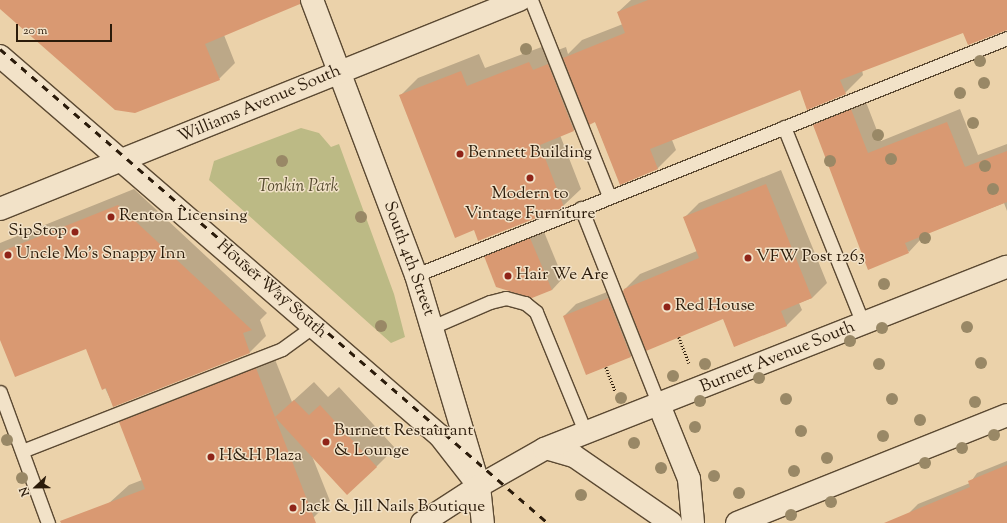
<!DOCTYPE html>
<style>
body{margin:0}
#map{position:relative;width:1007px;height:523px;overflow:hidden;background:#ebd2aa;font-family:"Sorts Mill Goudy",serif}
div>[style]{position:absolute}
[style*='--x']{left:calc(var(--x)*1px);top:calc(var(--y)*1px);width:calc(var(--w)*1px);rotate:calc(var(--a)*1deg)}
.green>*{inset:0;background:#bcba85}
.shadow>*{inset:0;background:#0003}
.building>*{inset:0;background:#d99972}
.path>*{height:2.5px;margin-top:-1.25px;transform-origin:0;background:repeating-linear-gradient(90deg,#2b1b0a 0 1px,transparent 0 3px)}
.roads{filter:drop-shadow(1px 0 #5b4932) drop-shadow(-1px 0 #5b4932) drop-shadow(0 1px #5b4932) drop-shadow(0 -1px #5b4932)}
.lane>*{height:13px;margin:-6.5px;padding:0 6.5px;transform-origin:6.5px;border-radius:6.5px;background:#f2e2c8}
.street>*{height:22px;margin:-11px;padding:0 11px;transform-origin:11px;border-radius:11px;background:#f2e2c8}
.secondary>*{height:22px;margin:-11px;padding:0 11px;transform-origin:11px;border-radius:11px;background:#f2e2c8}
.rail>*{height:3px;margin-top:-1.5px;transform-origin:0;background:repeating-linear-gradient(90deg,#2b1b0a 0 7px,transparent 0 14px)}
.trees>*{width:12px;height:12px;margin:-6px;border-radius:50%;background:#986}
.dots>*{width:11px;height:11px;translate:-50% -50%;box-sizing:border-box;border:2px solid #f2e2c8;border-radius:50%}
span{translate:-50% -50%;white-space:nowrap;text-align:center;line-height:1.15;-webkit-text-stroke:3px #f2e2c8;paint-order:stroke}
.street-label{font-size:17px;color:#2b1b0a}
.poi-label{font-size:17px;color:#2b1b0a}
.left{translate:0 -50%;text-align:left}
.right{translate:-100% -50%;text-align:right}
.park-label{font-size:17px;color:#564b2f;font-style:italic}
.north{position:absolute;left:16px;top:467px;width:40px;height:40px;-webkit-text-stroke:3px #f2e2c8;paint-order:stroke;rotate:248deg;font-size:11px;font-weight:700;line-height:16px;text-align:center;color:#2b1b0a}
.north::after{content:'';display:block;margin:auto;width:14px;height:18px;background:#2b1b0a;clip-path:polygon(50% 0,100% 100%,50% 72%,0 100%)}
.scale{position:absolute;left:16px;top:24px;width:96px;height:18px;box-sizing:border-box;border:2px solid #2b1b0a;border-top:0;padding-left:5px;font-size:12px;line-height:14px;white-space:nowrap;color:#2b1b0a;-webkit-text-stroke:3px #f2e2c8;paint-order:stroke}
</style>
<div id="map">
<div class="green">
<i style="clip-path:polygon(301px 128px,319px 133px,331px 147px,339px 144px,394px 294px,405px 337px,391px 343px,209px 180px,214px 161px)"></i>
</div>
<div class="shadow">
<i style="clip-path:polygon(0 0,285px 0,224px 35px,235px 63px,219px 79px,0 8px)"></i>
<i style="clip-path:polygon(631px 0,1007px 0,1007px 29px,964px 32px,862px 70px,863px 75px,845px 93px,800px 89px,672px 140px,676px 150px,658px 168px,620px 183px,595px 121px,587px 116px,574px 130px,560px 135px,581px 189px,563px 206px,475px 229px,400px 96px,418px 78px,479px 54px,485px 68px,547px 45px,550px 53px,566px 47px,568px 54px,582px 40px,623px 24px,618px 12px)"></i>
<i style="clip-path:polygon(864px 97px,881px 141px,960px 109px,978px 155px,1007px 144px,1007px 211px,1004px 203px,920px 236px,921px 239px,909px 252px,814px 125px,827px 112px)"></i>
<i style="clip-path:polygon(781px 170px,827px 283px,812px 298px,799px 303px,802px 310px,787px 325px,735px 346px,724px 318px,644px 343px,631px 356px,587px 374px,564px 316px,576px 304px,620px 287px,623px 295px,625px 289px,640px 274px,697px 251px,684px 218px,699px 203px)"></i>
<i style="clip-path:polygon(134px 189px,267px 313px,260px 320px,266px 336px,250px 352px,113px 405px,86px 347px,0 337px,0 243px)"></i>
<i style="clip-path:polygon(542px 227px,563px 278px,552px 290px,485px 257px,497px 245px)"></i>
<i style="clip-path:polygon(272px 352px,292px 402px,314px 382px,328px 397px,339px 387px,395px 448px,376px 467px,312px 456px,330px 501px,314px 517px,298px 523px,87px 523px,129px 485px,142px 480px,120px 422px,136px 406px)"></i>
<i style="clip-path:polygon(1007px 461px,1007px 523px,906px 523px,910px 512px,918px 504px,970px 483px,977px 473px)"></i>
</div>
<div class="building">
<i style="clip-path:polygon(0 0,300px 0,300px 4px,205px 44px,220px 80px,135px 113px,115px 110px,0 9px)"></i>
<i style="clip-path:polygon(648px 0,1007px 0,1007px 30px,968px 45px,963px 33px,840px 80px,846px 94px,807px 110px,800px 90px,650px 149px,658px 169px,620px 185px,595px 122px,589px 125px,563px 58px,625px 33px,617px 12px)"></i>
<i style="clip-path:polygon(529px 62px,533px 70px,548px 64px,574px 131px,540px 145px,564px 207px,478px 241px,474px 230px,455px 238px,399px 95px,461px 71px,467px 86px)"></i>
<i style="clip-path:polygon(851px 109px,868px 153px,947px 122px,965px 167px,1007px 151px,1007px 202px,905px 243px,909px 253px,868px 270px,813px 125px)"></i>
<i style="clip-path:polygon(766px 184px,812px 298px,781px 311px,787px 326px,734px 347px,723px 319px,646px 351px,623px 292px,624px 289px,699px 258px,683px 217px)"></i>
<i style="clip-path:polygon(118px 205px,252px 330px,243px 333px,250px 353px,113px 407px,106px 388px,102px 390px,86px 349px,15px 377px,0 340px,0 252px)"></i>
<i style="clip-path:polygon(530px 238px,552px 290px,532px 298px,496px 287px,484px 256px)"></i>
<i style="clip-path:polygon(608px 298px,631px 357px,586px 375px,563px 316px)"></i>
<i style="clip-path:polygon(256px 368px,316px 523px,61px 523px,60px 521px,145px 489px,119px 422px)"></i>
<i style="clip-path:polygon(294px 400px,309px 415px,320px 405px,377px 467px,347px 495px,275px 417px)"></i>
<i style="clip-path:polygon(1007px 465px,1007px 523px,884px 523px,970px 487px,968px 481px)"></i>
</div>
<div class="path">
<i style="--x:679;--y:337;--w:28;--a:69"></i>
<i style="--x:606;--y:367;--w:26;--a:69"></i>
</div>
<div class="roads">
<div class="lane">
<i style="--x:531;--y:0;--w:211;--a:68.3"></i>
<i style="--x:784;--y:127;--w:212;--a:68.1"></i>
<i style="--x:581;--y:208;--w:212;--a:68.4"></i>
<i style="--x:416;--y:275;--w:637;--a:-21.85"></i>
<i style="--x:432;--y:327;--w:63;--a:-23.3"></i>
<i style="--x:490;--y:302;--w:16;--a:-14"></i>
<i style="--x:506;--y:298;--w:20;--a:15"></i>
<i style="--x:525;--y:303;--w:14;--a:39"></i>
<i style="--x:536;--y:312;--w:132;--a:67.7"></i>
<i style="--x:0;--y:392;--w:140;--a:69.9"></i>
<i style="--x:22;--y:451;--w:279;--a:-21.4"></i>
<i style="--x:282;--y:349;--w:37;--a:-36"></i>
</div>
<div class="street">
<i style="--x:0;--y:56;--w:581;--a:40.82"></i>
<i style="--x:440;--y:436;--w:63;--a:52"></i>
<i style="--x:659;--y:405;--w:80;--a:67.9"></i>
<i style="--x:689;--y:479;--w:44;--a:84.8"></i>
<i style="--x:549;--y:449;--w:26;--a:16"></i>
<i style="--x:574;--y:456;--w:118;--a:34.6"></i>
<i style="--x:422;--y:523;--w:68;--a:-33"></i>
<i style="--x:479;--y:486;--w:75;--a:-29.6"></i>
<i style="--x:544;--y:449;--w:497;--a:-21.5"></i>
<i style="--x:737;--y:523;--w:291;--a:-21.8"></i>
</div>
<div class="secondary">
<i style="--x:312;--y:0;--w:294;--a:69.3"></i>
<i style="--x:416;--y:275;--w:220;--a:73.4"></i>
<i style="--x:479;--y:486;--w:37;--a:84"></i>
<i style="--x:0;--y:209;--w:560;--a:-21.93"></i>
</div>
</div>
<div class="rail">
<i style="--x:0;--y:49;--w:725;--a:40.86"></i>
</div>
<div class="trees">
<i style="left:526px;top:49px"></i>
<i style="left:980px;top:61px"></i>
<i style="left:984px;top:83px"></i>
<i style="left:960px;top:93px"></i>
<i style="left:973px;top:123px"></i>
<i style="left:878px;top:135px"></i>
<i style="left:891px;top:159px"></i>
<i style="left:282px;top:161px"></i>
<i style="left:830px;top:161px"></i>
<i style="left:985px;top:166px"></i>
<i style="left:993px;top:189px"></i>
<i style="left:361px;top:217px"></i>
<i style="left:925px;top:238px"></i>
<i style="left:884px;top:284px"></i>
<i style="left:381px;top:326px"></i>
<i style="left:967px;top:327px"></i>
<i style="left:882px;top:328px"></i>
<i style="left:850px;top:341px"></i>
<i style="left:981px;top:363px"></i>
<i style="left:705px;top:364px"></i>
<i style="left:879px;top:364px"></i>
<i style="left:673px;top:376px"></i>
<i style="left:759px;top:378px"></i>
<i style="left:621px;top:398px"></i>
<i style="left:786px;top:399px"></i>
<i style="left:892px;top:399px"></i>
<i style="left:700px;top:401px"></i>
<i style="left:975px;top:402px"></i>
<i style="left:920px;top:420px"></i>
<i style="left:695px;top:427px"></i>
<i style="left:801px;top:431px"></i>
<i style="left:994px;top:435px"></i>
<i style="left:883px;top:436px"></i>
<i style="left:7px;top:440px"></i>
<i style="left:634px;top:443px"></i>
<i style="left:962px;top:448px"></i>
<i style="left:827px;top:458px"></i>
<i style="left:925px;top:463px"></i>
<i style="left:661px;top:468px"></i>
<i style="left:794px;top:471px"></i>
<i style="left:714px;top:476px"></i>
<i style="left:22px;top:478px"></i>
<i style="left:739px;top:493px"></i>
<i style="left:581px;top:495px"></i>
<i style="left:831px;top:502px"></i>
<i style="left:791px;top:515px"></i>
</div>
<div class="dots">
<i style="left:460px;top:154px;background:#8f2418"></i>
<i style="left:530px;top:178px;background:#8f2418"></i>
<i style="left:111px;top:217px;background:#8f2418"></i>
<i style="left:75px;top:232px;background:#8f2418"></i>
<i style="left:8px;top:255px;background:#8f2418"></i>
<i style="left:748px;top:258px;background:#8f2418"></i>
<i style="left:508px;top:276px;background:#8f2418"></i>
<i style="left:667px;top:307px;background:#8f2418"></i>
<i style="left:326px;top:442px;background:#8f2418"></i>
<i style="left:211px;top:457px;background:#8f2418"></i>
<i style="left:293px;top:508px;background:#8f2418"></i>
</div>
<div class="street-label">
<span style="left:260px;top:105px;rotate:-23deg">Williams Avenue South</span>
<span style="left:408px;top:259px;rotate:70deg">South 4th Street</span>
<span style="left:271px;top:290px;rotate:41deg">Houser Way South</span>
<span style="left:778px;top:358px;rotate:-22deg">Burnett Avenue South</span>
</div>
<div class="poi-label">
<span class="left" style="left:468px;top:154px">Bennett Building</span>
<span style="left:530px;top:205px">Modern to<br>Vintage Furniture</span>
<span class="left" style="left:119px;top:217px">Renton Licensing</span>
<span class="right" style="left:67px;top:232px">SipStop</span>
<span class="left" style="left:16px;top:255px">Uncle Mo's Snappy Inn</span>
<span class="left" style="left:756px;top:258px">VFW Post 1263</span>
<span class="left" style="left:516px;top:276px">Hair We Are</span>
<span class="left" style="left:675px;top:307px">Red House</span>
<span class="left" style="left:334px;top:442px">Burnett Restaurant<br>&amp; Lounge</span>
<span class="left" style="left:219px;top:457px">H&amp;H Plaza</span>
<span class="left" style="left:301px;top:508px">Jack &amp; Jill Nails Boutique</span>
</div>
<div class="park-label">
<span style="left:298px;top:188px">Tonkin Park</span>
</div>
<div class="north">N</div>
<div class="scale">20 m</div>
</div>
